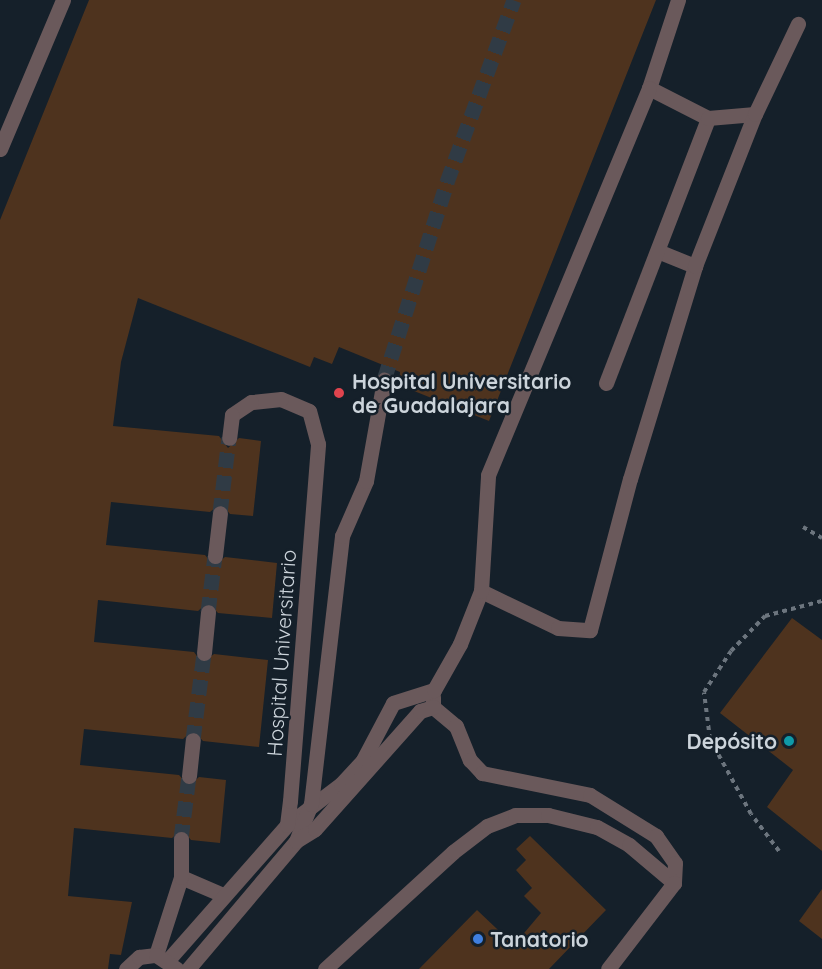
<!DOCTYPE html>
<meta charset="utf-8">
<style>
body{margin:0}
#map{position:relative;width:822px;height:969px;overflow:hidden;background:#15202a;font-family:Quicksand,sans-serif}
div>[style]{position:absolute}
[style*='--x']{left:calc(var(--x)*1px);top:calc(var(--y)*1px);width:calc(var(--w)*1px);rotate:calc(var(--a)*1deg)}
.building>*{inset:0;background:#4e331e}
.minor-tunnel>*{height:15px;margin-top:-7.5px;transform-origin:0;background:repeating-linear-gradient(90deg,#303b45 0 15px,transparent 0 23px)}
.path>*{height:4px;margin-top:-2px;transform-origin:0;background:repeating-linear-gradient(90deg,#6c757e 0 4.5px,transparent 0 9px)}
.minor>*{height:15px;margin:-7.5px;padding:0 7.5px;transform-origin:7.5px;border-radius:7.5px;background:#6a595b}
.dots>*{width:16px;height:16px;translate:-50% -50%;box-sizing:border-box;border:3px solid #15202a;border-radius:50%}
span{translate:-50% -50%;white-space:nowrap;text-align:center;line-height:1.15;-webkit-text-stroke:5px #15202a;paint-order:stroke}
.poi-label{font-size:21px;color:#ccd4db;font-weight:700}
.left{translate:0 -50%;text-align:left}
.right{translate:-100% -50%;text-align:right}
.street-label{font-size:21px;color:#ccd4db}
</style>
<div id="map">
<div class="building">
<i style="clip-path:polygon(89px 0,656px 0,489px 421px,399px 385px,400px 372px,339px 347px,332px 364px,314px 357px,310px 367px,138px 298px,121px 362px,113px 426px,219px 436px,228px 448px,239px 438px,261px 441px,253px 516px,230px 514px,221px 503px,210px 512px,111px 502px,106px 545px,205px 555px,214px 566px,225px 557px,277px 563px,272px 618px,218px 613px,208px 602px,198px 611px,98px 600px,94px 642px,194px 652px,202px 663px,214px 654px,268px 660px,259px 747px,203px 741px,193px 730px,183px 739px,84px 729px,80px 765px,179px 775px,189px 786px,199px 777px,226px 780px,220px 843px,191px 840px,182px 829px,172px 838px,74px 828px,68px 896px,132px 902px,121px 955px,110px 954px,108px 969px,0 969px,0 220px)"></i>
<i style="clip-path:polygon(792px 618px,822px 640px,822px 851px,767px 807px,793px 770px,720px 713px)"></i>
<i style="clip-path:polygon(530px 836px,606px 910px,549px 969px,419px 969px,477px 910px,514px 945px,541px 913px,524px 896px,532px 888px,516px 870px,526px 860px,516px 849px)"></i>
<i style="clip-path:polygon(822px 889px,822px 939px,799px 921px)"></i>
</div>
<div class="minor-tunnel">
<i style="--x:384;--y:380;--w:208;--a:-72.3"></i>
<i style="--x:447;--y:182;--w:194;--a:-69.8"></i>
<i style="--x:220;--y:513;--w:76;--a:-83.2"></i>
<i style="--x:208;--y:612;--w:56;--a:-82.9"></i>
<i style="--x:193;--y:740;--w:88;--a:-82.8"></i>
<i style="--x:181;--y:839;--w:64;--a:-82.8"></i>
</div>
<div class="path">
<i style="--x:803;--y:527;--w:22;--a:30"></i>
<i style="--x:779;--y:851;--w:46;--a:-127.1"></i>
<i style="--x:751;--y:814;--w:85;--a:-118.7"></i>
<i style="--x:710;--y:739;--w:47;--a:-97.3"></i>
<i style="--x:704;--y:692;--w:49;--a:-56.6"></i>
<i style="--x:731;--y:651;--w:49;--a:-45.8"></i>
<i style="--x:765;--y:616;--w:59;--a:-14.7"></i>
</div>
<div class="minor">
<i style="--x:678;--y:0;--w:93;--a:108.2"></i>
<i style="--x:649;--y:88;--w:66;--a:27"></i>
<i style="--x:0;--y:149;--w:162;--a:-67.1"></i>
<i style="--x:660;--y:252;--w:38;--a:22"></i>
<i style="--x:606;--y:383;--w:284;--a:-68.9"></i>
<i style="--x:708;--y:118;--w:47;--a:-4.9"></i>
<i style="--x:215;--y:556;--w:43;--a:-83.4"></i>
<i style="--x:481;--y:591;--w:85;--a:25.7"></i>
<i style="--x:558;--y:628;--w:32;--a:4"></i>
<i style="--x:590;--y:630;--w:156;--a:-75.2"></i>
<i style="--x:630;--y:479;--w:223;--a:-73"></i>
<i style="--x:695;--y:266;--w:163;--a:-68.5"></i>
<i style="--x:755;--y:114;--w:100;--a:-64.5"></i>
<i style="--x:204;--y:653;--w:41;--a:-84.4"></i>
<i style="--x:433;--y:697;--w:10;--a:90"></i>
<i style="--x:433;--y:707;--w:30;--a:40"></i>
<i style="--x:456;--y:726;--w:37;--a:68"></i>
<i style="--x:470;--y:760;--w:18;--a:47"></i>
<i style="--x:482;--y:773;--w:110;--a:11.5"></i>
<i style="--x:590;--y:795;--w:78;--a:31.8"></i>
<i style="--x:656;--y:836;--w:33;--a:55"></i>
<i style="--x:675;--y:863;--w:20;--a:93"></i>
<i style="--x:189;--y:776;--w:36;--a:-84"></i>
<i style="--x:287;--y:825;--w:68;--a:-37.2"></i>
<i style="--x:341;--y:784;--w:33;--a:-47"></i>
<i style="--x:363;--y:760;--w:64;--a:-62.2"></i>
<i style="--x:393;--y:703;--w:43;--a:-17.6"></i>
<i style="--x:434;--y:690;--w:53;--a:-60.5"></i>
<i style="--x:460;--y:644;--w:57;--a:-68.4"></i>
<i style="--x:481;--y:591;--w:116;--a:-86.5"></i>
<i style="--x:488;--y:475;--w:419;--a:-67.4"></i>
<i style="--x:296;--y:841;--w:40;--a:-68"></i>
<i style="--x:311;--y:804;--w:270;--a:-83.4"></i>
<i style="--x:342;--y:536;--w:60;--a:-66.4"></i>
<i style="--x:366;--y:481;--w:103;--a:-79.9"></i>
<i style="--x:181;--y:877;--w:46;--a:23.2"></i>
<i style="--x:156;--y:955;--w:82;--a:-72.2"></i>
<i style="--x:181;--y:877;--w:38;--a:-90"></i>
<i style="--x:168;--y:960;--w:180;--a:-48.6"></i>
<i style="--x:287;--y:825;--w:24;--a:-83"></i>
<i style="--x:290;--y:801;--w:358;--a:-85.5"></i>
<i style="--x:318;--y:444;--w:34;--a:-105"></i>
<i style="--x:309;--y:411;--w:30;--a:-157"></i>
<i style="--x:281;--y:399;--w:30;--a:174"></i>
<i style="--x:251;--y:402;--w:23;--a:146"></i>
<i style="--x:232;--y:415;--w:23;--a:97"></i>
<i style="--x:126;--y:969;--w:18;--a:-43"></i>
<i style="--x:139;--y:957;--w:17;--a:-7"></i>
<i style="--x:156;--y:955;--w:25;--a:34"></i>
<i style="--x:188;--y:969;--w:167;--a:-49.8"></i>
<i style="--x:296;--y:841;--w:22;--a:-32"></i>
<i style="--x:315;--y:829;--w:158;--a:-48.3"></i>
<i style="--x:420;--y:711;--w:14;--a:-17"></i>
<i style="--x:325;--y:969;--w:173;--a:-42.4"></i>
<i style="--x:453;--y:852;--w:43;--a:-37.4"></i>
<i style="--x:487;--y:826;--w:30;--a:-21"></i>
<i style="--x:515;--y:815;--w:33;--a:0"></i>
<i style="--x:548;--y:815;--w:50;--a:13.8"></i>
<i style="--x:597;--y:827;--w:37;--a:29"></i>
<i style="--x:629;--y:845;--w:59;--a:40.2"></i>
<i style="--x:674;--y:883;--w:108;--a:127.5"></i>
</div>
<div class="dots">
<i style="left:339px;top:393px;background:#e0444e"></i>
<i style="left:789px;top:741px;background:#0f9aa8"></i>
<i style="left:478px;top:939px;background:#3f7fe0"></i>
</div>
<div class="poi-label">
<span class="left" style="left:352px;top:393px">Hospital Universitario<br>de Guadalajara</span>
<span class="right" style="left:777px;top:741px">Depósito</span>
<span class="left" style="left:490px;top:939px">Tanatorio</span>
</div>
<div class="street-label">
<span style="left:281px;top:653px;rotate:-86deg">Hospital Universitario</span>
</div>
</div>
